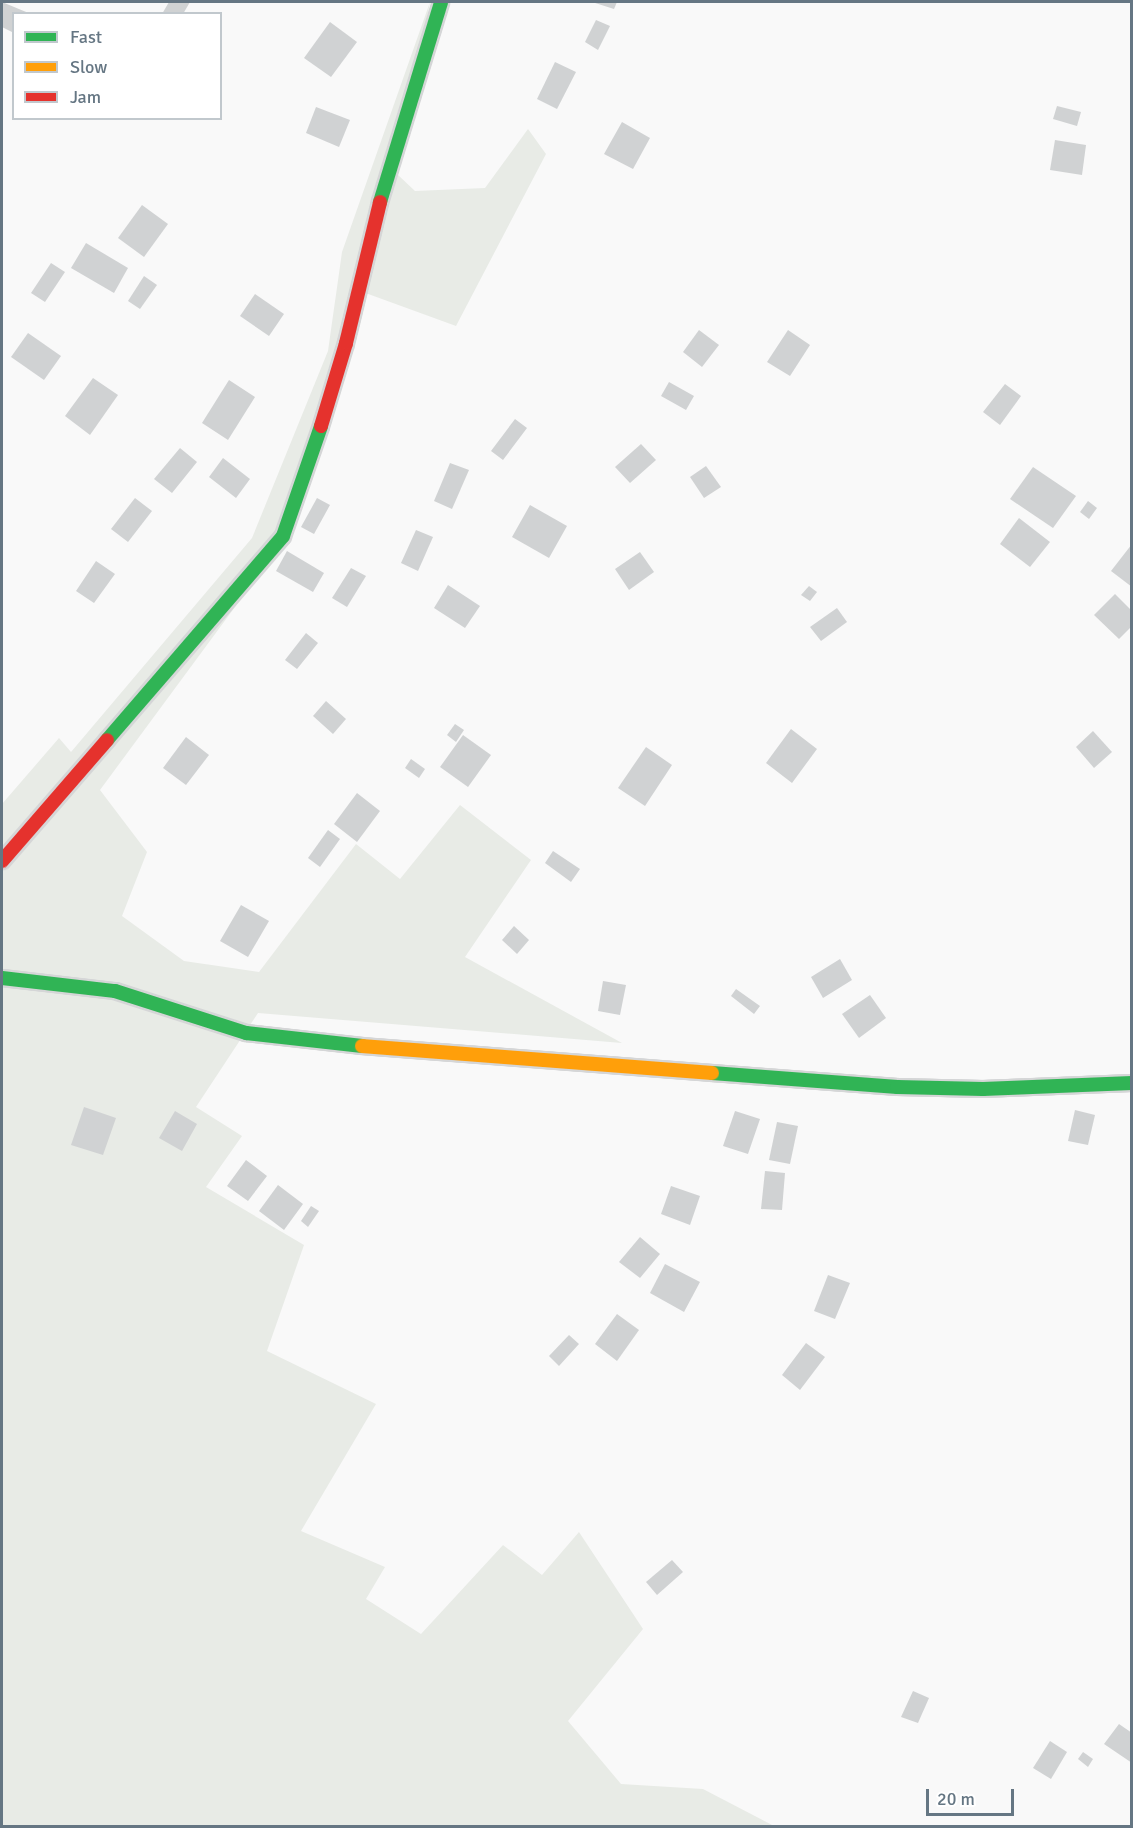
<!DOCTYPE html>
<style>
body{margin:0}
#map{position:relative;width:1133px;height:1828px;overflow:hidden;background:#f9f9f9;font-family:Signika,sans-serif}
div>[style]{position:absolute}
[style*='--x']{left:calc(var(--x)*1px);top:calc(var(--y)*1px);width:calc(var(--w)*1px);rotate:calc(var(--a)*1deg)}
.green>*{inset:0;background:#e8ebe6}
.building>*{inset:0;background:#d0d2d3}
.roads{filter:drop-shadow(2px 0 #d5d6d7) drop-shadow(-2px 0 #d5d6d7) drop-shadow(0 2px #d5d6d7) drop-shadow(0 -2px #d5d6d7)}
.fast>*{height:14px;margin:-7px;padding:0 7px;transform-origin:7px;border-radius:7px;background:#30b455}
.slow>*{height:14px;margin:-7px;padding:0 7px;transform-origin:7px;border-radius:7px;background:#ff9f0a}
.jam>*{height:14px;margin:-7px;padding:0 7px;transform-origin:7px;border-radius:7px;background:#e5322d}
span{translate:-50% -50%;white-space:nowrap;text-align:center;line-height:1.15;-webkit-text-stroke:6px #fff;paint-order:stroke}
.frame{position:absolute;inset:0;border:3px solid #657683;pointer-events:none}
.legend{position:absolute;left:12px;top:12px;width:210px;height:108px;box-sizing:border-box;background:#fff;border:2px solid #c1c8cd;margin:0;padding:8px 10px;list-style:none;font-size:18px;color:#657683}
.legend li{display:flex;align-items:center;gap:12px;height:30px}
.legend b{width:30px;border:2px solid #c1c8cd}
.scale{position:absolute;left:926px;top:1789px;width:88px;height:27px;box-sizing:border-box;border:3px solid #657683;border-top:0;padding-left:8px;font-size:18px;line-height:21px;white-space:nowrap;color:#657683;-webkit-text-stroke:4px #fff;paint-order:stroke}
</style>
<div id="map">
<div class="green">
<i style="clip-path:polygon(430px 2px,397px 174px,415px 191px,485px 188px,528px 129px,546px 154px,456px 326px,360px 291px,288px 535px,100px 790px,147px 852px,122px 916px,184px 961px,259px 972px,356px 844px,400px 879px,460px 805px,531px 860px,465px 957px,622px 1043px,258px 1013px,196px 1107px,242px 1136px,206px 1187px,304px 1245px,267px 1351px,376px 1404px,301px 1531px,385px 1567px,366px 1599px,421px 1634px,503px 1545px,542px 1575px,579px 1532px,643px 1629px,568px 1721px,621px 1784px,703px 1789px,774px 1826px,2px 1826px,2px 804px,59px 738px,71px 752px,252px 538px,328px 351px,342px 252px)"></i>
</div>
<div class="building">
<i style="clip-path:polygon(2px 2px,31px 14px,14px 14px,14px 33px,2px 27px)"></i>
<i style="clip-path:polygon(169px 2px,190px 2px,183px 14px,162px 14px)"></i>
<i style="clip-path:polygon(592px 2px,617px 2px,614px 9px)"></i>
<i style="clip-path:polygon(596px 20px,610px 26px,598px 50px,585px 42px)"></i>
<i style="clip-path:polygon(330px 22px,357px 42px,331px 77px,304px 58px)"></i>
<i style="clip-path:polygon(555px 62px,576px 72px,557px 109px,537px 99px)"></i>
<i style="clip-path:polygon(1057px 106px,1081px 112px,1077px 126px,1053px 119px)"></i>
<i style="clip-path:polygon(316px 107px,350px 120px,339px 147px,306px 133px)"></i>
<i style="clip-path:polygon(622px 122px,650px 138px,633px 169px,604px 154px)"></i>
<i style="clip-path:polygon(1055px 140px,1086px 145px,1082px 175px,1050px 170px)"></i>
<i style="clip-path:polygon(142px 205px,168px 224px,144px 257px,118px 238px)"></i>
<i style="clip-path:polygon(86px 243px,128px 268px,114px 293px,71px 268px)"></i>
<i style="clip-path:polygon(51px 263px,65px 272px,45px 302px,31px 293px)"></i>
<i style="clip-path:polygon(144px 276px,157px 285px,140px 309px,128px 301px)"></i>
<i style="clip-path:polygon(255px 294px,284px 314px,269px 336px,240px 316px)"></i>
<i style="clip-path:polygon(699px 330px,719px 345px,702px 367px,683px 352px)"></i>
<i style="clip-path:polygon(788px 330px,810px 345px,790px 376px,767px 362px)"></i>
<i style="clip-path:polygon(28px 333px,61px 356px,44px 380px,11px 357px)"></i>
<i style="clip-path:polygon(93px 378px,118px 395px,90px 435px,65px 416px)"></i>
<i style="clip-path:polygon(229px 380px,255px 397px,228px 440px,202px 423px)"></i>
<i style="clip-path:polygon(669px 382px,694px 396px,686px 410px,661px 396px)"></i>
<i style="clip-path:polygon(1005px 384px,1021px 396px,1000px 425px,983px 412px)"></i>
<i style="clip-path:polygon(515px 419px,527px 428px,503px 460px,491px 451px)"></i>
<i style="clip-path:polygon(641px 444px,656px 460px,630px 483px,615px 467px)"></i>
<i style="clip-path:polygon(180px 448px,197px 462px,172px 493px,154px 479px)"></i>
<i style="clip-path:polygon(223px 458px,250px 479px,236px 498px,209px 477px)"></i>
<i style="clip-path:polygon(450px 463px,469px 470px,452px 509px,434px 501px)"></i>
<i style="clip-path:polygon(706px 466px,721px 487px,704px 498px,690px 477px)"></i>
<i style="clip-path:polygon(1033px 467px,1076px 496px,1053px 528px,1010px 499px)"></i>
<i style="clip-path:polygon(135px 498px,152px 511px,128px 542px,111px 529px)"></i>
<i style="clip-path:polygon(317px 498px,330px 505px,314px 534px,301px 527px)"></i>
<i style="clip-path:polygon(1088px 501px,1097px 508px,1089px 519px,1080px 512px)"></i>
<i style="clip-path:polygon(530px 505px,567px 526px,549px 558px,512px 537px)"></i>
<i style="clip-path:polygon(1019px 518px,1050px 542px,1030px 567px,1000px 544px)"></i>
<i style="clip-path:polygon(416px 530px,433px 537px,418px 571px,401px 563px)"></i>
<i style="clip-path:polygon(1132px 544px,1132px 587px,1111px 571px)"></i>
<i style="clip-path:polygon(287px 551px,324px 573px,313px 592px,276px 571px)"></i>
<i style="clip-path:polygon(640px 552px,654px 572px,629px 590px,615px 569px)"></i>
<i style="clip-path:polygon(96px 561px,115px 574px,94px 603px,76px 591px)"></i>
<i style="clip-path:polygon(351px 568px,366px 576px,347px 607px,332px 598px)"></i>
<i style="clip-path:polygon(448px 585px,480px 606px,465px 628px,434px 608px)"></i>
<i style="clip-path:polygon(809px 586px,817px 592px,810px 601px,801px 595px)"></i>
<i style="clip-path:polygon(1115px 594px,1132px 611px,1132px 626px,1119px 639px,1094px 615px)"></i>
<i style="clip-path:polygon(837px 608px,847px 622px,821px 641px,810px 627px)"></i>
<i style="clip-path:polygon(306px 633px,318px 643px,297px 669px,285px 660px)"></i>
<i style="clip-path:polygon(326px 701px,346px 719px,333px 734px,313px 716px)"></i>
<i style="clip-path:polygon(455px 724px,464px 730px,456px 742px,447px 735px)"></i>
<i style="clip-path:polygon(791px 729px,817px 749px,792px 783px,766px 763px)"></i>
<i style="clip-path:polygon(1093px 731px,1112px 752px,1094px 768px,1076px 747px)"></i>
<i style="clip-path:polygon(463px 735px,491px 755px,468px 787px,440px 767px)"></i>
<i style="clip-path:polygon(186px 737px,209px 755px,186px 785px,163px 768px)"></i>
<i style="clip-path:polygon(646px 747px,672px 765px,645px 806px,618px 788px)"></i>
<i style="clip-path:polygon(411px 759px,425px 769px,419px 778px,405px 768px)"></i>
<i style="clip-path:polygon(357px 793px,380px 811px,357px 842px,334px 824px)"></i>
<i style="clip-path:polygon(328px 830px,340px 839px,320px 867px,308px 858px)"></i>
<i style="clip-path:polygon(553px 851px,580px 869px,571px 882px,545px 863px)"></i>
<i style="clip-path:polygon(241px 905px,269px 921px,248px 957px,220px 941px)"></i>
<i style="clip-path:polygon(514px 926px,529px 940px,517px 954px,502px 940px)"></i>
<i style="clip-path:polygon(840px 959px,852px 980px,823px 998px,811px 977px)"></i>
<i style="clip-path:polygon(603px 981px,626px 985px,620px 1015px,598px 1011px)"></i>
<i style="clip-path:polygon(736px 989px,760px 1006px,754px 1014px,731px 996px)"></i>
<i style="clip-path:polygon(870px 995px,886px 1018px,859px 1038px,842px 1014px)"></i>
<i style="clip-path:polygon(84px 1107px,116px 1118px,103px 1155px,71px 1145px)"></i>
<i style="clip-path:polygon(1075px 1110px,1095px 1115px,1088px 1145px,1068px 1141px)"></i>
<i style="clip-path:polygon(175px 1111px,197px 1124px,182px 1151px,159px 1138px)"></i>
<i style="clip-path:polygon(735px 1111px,760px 1119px,748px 1154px,723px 1146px)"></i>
<i style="clip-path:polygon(777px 1122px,798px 1126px,790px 1164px,769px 1160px)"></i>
<i style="clip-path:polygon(246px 1160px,267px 1176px,248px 1201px,227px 1186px)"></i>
<i style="clip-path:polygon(765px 1171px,785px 1173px,782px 1210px,761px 1209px)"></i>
<i style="clip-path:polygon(278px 1185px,303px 1204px,284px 1230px,259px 1211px)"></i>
<i style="clip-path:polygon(671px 1186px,700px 1196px,690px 1225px,661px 1214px)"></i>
<i style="clip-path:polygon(311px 1206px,319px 1211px,308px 1227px,301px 1221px)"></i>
<i style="clip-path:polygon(640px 1237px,660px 1254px,640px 1278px,619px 1262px)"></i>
<i style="clip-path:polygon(665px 1264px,700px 1282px,684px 1312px,650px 1293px)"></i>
<i style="clip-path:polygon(828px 1275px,850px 1283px,835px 1319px,814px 1311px)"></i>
<i style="clip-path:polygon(617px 1314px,639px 1330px,617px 1361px,595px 1344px)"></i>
<i style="clip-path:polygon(569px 1335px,579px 1344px,559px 1366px,549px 1356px)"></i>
<i style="clip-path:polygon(806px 1343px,825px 1357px,800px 1390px,782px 1375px)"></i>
<i style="clip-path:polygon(672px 1560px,683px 1572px,657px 1595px,646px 1582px)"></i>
<i style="clip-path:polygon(913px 1691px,929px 1698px,918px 1723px,901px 1717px)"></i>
<i style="clip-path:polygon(1119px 1724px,1132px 1733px,1132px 1763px,1104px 1744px)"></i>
<i style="clip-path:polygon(1050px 1741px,1067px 1752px,1051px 1779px,1033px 1768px)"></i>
<i style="clip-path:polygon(1083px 1752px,1093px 1759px,1088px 1767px,1078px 1759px)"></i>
</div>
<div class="roads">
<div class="fast">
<i style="--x:380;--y:202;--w:209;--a:-73"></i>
<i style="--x:107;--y:740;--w:269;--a:-49.2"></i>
<i style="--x:283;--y:536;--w:116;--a:-70.9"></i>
<i style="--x:2;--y:978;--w:114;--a:6.6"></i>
<i style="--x:115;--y:991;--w:138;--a:17.8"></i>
<i style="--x:246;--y:1033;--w:117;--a:6.4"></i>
<i style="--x:712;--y:1073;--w:186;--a:4.3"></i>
<i style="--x:897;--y:1087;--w:86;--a:1.3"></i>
<i style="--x:983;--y:1089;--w:149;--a:-2.3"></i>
</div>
<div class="slow">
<i style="--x:362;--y:1046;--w:351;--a:4.4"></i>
</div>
<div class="jam">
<i style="--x:321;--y:426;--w:87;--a:-73.2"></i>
<i style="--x:346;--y:343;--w:145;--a:-76.4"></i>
<i style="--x:2;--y:861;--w:160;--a:-49"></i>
</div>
</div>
<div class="frame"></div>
<ul class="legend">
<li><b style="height:8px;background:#30b455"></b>Fast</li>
<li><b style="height:8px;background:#ff9f0a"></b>Slow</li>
<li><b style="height:8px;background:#e5322d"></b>Jam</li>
</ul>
<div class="scale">20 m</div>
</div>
